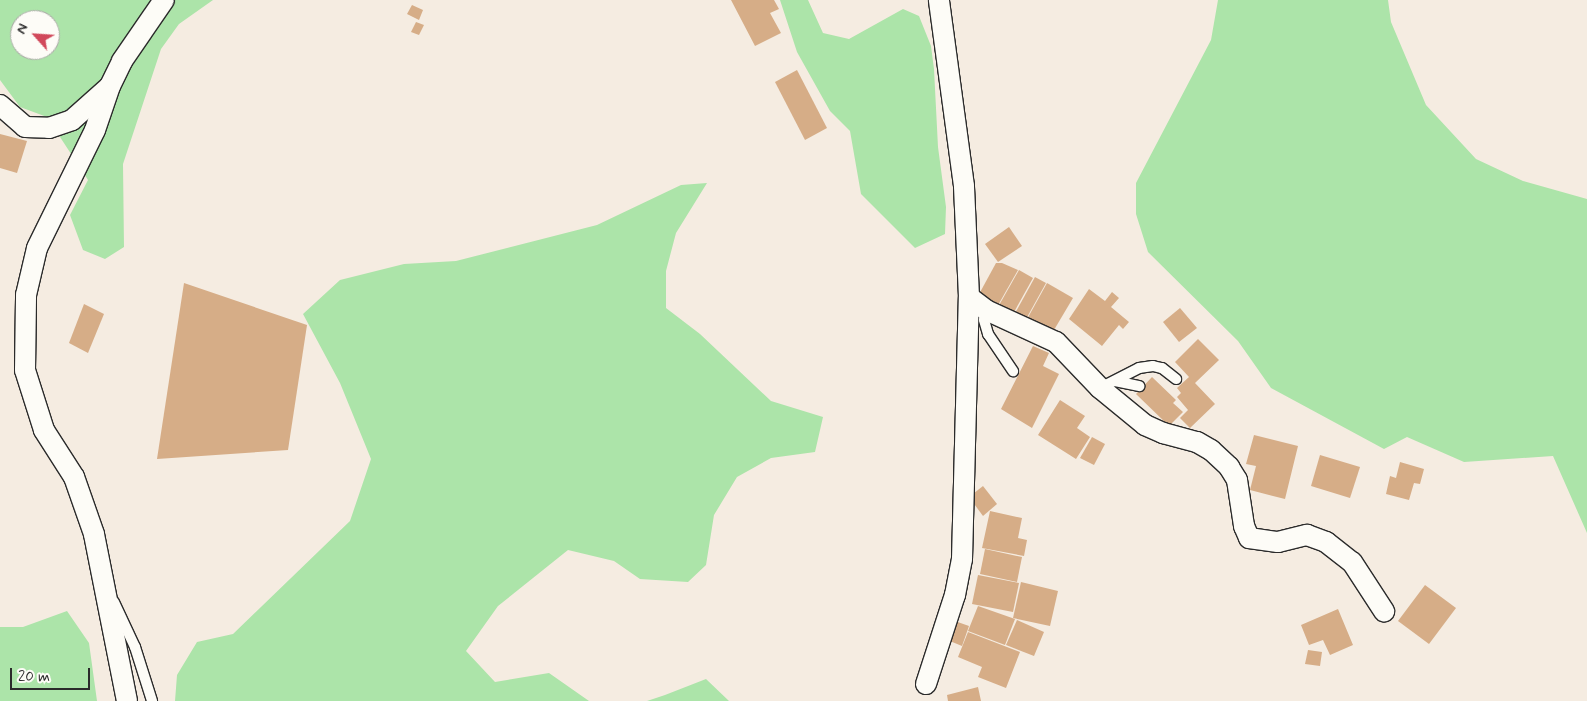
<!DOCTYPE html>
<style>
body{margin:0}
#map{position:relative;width:1587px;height:701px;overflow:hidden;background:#f5ece1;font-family:Mynerve,sans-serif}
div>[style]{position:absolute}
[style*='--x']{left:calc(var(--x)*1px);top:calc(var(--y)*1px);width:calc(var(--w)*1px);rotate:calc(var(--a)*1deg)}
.green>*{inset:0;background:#ace4a9}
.building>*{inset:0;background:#d6ad87}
.roads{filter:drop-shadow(1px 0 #2b2b2b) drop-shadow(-1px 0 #2b2b2b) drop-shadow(0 1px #2b2b2b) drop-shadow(0 -1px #2b2b2b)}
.service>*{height:10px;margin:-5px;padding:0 5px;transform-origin:5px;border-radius:5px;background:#fdfcf7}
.minor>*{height:20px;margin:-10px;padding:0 10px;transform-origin:10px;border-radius:10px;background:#fdfcf7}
span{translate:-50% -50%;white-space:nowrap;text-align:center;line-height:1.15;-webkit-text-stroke:4.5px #fdfcf7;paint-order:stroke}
.north{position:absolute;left:10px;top:10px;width:50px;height:50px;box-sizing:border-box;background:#fdfcf7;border:1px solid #a9a8a5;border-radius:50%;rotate:296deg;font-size:14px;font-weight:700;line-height:20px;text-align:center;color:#2b2b2b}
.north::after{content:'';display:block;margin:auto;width:18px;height:22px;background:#d1495b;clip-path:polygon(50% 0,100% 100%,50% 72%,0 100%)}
.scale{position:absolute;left:10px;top:668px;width:80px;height:22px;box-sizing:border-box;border:2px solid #2b2b2b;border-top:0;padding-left:6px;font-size:15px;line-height:18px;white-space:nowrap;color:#2b2b2b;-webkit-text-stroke:4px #fdfcf7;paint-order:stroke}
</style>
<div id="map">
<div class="green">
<i style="clip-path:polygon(evenodd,0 0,213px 0,179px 24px,161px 49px,123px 164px,124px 247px,105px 259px,83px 250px,70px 215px,88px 180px,47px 117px,20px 107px,0 80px,0 0,20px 20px,50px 20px,50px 50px,20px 50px,20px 20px)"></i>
<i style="clip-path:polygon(780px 0,808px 0,823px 33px,849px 39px,903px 9px,919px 16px,931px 46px,934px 69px,938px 147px,946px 207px,945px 234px,915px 248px,861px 194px,850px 131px,830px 111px,797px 52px)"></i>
<i style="clip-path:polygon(1218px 0,1388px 0,1391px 22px,1426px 105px,1476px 159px,1523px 181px,1587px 199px,1587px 533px,1553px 456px,1464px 462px,1407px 437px,1384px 449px,1271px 388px,1238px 341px,1148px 252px,1136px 214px,1136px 183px,1211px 40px)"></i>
<i style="clip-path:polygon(707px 183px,676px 233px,666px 271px,666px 308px,700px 334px,771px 401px,823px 417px,815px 452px,771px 458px,737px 477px,714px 515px,706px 565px,688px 582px,640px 579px,614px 561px,568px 550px,498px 606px,466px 651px,495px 682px,549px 673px,589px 701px,175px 701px,177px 675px,197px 642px,233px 634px,350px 521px,371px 459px,340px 383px,303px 314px,340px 280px,404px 264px,456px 261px,597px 225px,681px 185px)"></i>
<i style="clip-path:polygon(67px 611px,89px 643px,97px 701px,0 701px,0 627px,23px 627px)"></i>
<i style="clip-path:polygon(706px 679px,729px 701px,647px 701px,665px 695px)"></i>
</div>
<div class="building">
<i style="clip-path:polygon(731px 0,774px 0,779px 9px,770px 13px,781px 33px,755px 46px)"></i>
<i style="clip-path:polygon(412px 5px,423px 10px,419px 20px,407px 14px)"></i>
<i style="clip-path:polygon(416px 22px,424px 25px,419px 35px,411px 32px)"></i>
<i style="clip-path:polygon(797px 70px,827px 128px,805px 140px,775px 82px)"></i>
<i style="clip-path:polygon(0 134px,27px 141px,17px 173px,0 168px)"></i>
<i style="clip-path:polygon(1009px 227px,1022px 246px,998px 262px,985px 244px)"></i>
<i style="clip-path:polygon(996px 263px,1002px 263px,1018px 270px,997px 307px,978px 296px)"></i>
<i style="clip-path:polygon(1019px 270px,1033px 278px,1013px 314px,998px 307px)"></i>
<i style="clip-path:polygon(1035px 277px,1046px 283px,1025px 321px,1014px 315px)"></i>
<i style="clip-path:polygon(184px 283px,307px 325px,288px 450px,157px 459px)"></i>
<i style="clip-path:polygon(1047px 283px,1073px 298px,1051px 335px,1026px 321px)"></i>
<i style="clip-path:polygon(1089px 289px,1105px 301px,1112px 292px,1119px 298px,1111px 307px,1129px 322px,1123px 329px,1119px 325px,1102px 346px,1069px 319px)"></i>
<i style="clip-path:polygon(84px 304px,104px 314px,88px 353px,69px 343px)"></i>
<i style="clip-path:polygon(1180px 308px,1197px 328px,1179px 342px,1163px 322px)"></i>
<i style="clip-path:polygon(1198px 339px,1219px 360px,1195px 383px,1215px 404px,1190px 428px,1180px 418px,1188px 410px,1177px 397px,1181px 393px,1177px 388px,1189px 377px,1175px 362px)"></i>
<i style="clip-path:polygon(1033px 346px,1049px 353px,1043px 366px,1059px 374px,1032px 428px,1001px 409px)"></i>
<i style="clip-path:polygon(1152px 377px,1176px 400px,1173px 403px,1183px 412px,1169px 426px,1136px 394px)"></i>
<i style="clip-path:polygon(1060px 400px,1085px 416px,1077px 428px,1090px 437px,1076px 459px,1038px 435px)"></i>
<i style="clip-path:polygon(1254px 435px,1298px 446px,1285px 499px,1250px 490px,1256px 466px,1246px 464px)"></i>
<i style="clip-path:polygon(1092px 437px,1105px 444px,1094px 465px,1080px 458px)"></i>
<i style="clip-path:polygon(1320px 455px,1360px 467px,1350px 498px,1311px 486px)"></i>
<i style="clip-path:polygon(1400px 462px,1424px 469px,1420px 484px,1414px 483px,1409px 500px,1386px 494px,1390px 476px,1396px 478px)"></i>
<i style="clip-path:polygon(983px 486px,997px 504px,983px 516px,969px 497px)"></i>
<i style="clip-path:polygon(990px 511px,1022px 518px,1018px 538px,1027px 540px,1024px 556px,982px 548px)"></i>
<i style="clip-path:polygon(985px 549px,1022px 557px,1017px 582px,980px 574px)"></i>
<i style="clip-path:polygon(978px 575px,1019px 583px,1013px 612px,972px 604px)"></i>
<i style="clip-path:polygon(1021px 582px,1058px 591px,1050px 626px,1013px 618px)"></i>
<i style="clip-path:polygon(1425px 585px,1456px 608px,1429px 644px,1398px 621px)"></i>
<i style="clip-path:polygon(978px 606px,1015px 619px,1005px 645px,968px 631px)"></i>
<i style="clip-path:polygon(1338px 609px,1353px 645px,1330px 655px,1323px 640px,1309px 645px,1301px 625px)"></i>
<i style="clip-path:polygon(952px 620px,969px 626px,962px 646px,945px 639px)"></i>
<i style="clip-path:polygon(1017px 620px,1044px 632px,1034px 656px,1006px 645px)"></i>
<i style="clip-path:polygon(968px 632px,1020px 652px,1006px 688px,978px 677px,982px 667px,958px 657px)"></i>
<i style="clip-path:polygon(1308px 650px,1322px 652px,1320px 666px,1305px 664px)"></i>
<i style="clip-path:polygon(978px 687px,981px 701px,948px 701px,947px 695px)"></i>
</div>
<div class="roads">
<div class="service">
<i style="--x:986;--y:310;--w:10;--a:101"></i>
<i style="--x:984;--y:320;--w:15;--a:74"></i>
<i style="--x:988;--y:334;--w:45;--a:56"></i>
<i style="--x:1115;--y:381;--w:25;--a:12"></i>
<i style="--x:1100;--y:388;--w:44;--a:-27.1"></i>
<i style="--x:1139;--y:368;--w:14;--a:-8"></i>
<i style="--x:1153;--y:366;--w:9;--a:13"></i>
<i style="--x:1162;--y:368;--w:18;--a:38"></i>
<i style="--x:114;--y:602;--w:50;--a:65"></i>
<i style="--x:135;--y:647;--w:57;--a:72.5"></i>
</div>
<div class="minor">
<i style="--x:0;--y:105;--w:33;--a:41"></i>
<i style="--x:25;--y:127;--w:24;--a:2"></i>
<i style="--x:49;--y:128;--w:24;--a:-19"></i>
<i style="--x:72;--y:120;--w:50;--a:-41.7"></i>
<i style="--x:969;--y:297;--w:21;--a:37"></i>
<i style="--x:986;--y:310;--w:77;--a:24.6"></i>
<i style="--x:1056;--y:342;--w:64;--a:46.3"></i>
<i style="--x:1100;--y:388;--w:58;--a:39.4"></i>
<i style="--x:1145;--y:425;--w:20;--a:24"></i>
<i style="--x:1163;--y:433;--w:35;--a:15"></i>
<i style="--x:1197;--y:442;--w:16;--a:30"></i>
<i style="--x:1211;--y:450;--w:25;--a:43"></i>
<i style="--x:1229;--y:467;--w:15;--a:58"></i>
<i style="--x:1237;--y:480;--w:47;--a:81.3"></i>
<i style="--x:1244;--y:526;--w:13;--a:67"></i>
<i style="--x:1249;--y:538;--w:29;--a:8"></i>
<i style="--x:1278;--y:542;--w:30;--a:-14"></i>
<i style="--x:1307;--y:535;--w:20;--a:20"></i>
<i style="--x:1326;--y:542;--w:33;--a:38"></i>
<i style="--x:1352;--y:562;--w:59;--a:56.9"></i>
<i style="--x:926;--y:684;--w:94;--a:-72"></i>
<i style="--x:955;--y:595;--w:37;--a:-79"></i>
<i style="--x:962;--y:559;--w:262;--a:-88.5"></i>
<i style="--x:969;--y:297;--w:111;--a:-92.6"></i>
<i style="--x:964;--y:186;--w:188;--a:-97.7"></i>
<i style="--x:127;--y:701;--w:170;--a:-101.2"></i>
<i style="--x:94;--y:534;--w:60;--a:-109.3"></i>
<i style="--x:74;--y:477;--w:56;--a:-122.6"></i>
<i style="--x:44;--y:430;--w:63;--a:-107.6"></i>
<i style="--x:25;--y:370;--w:75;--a:-89.2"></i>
<i style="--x:26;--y:295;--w:48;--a:-76.8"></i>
<i style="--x:37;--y:248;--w:131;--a:-63.8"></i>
<i style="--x:95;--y:130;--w:46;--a:-71.2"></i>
<i style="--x:110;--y:86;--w:28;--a:-64"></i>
<i style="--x:122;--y:61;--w:74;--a:-55.5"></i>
</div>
</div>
<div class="north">N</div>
<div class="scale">20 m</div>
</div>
